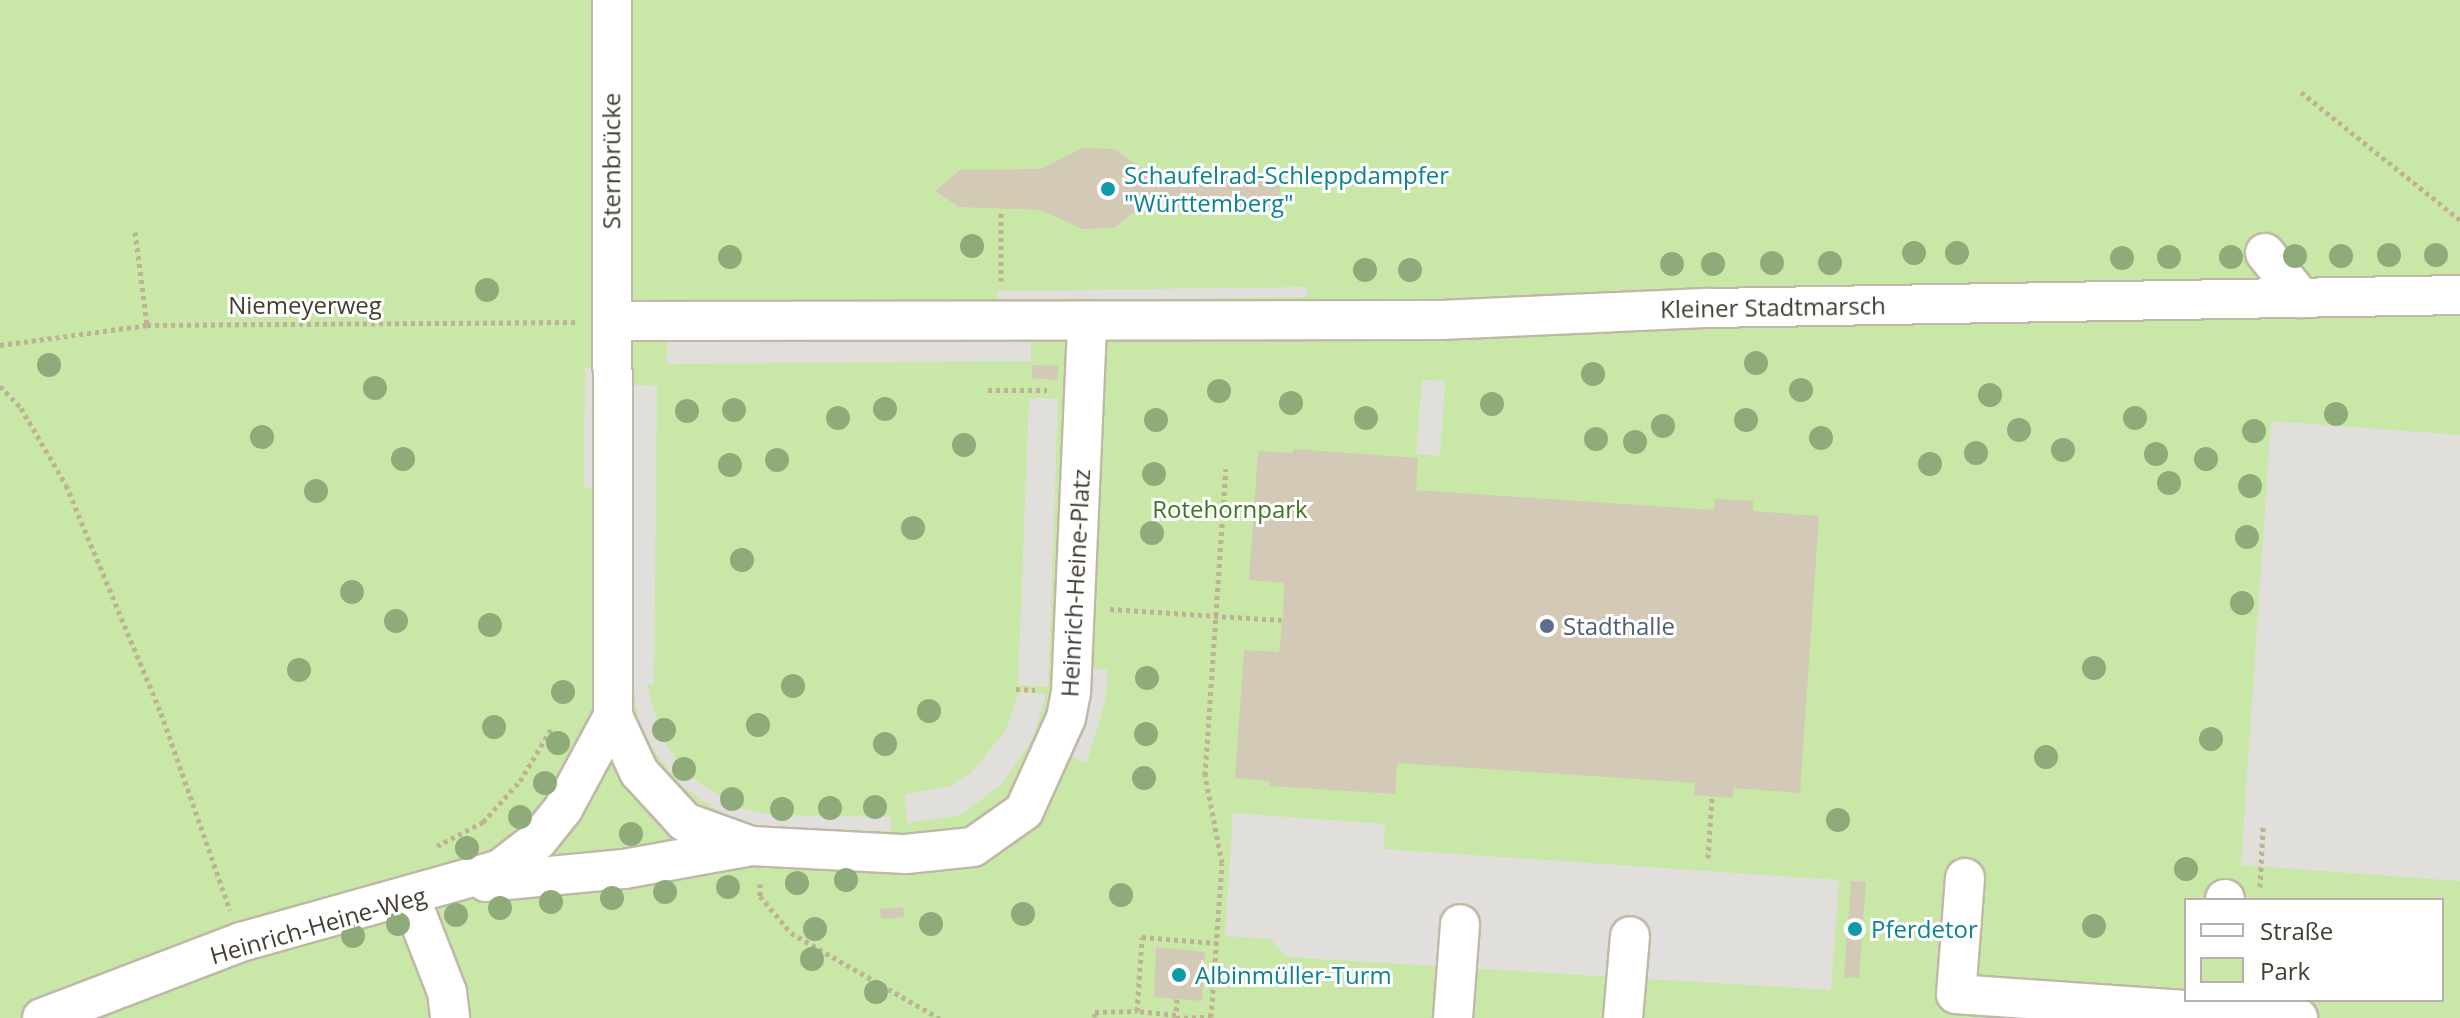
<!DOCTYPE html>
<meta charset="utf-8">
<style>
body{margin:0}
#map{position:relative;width:2460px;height:1018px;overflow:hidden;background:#f1ede2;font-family:"Open Sans",sans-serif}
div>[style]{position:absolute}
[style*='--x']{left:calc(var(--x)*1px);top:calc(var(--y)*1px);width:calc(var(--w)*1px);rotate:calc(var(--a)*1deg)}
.green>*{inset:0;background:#c9e8a8}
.parking>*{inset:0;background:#e1dfdb}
.building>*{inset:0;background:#d3c9b7}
.path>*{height:5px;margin-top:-2.5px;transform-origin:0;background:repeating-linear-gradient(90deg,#bfb195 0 4px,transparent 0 8px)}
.roads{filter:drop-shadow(2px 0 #c0b8a7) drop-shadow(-2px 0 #c0b8a7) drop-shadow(0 2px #c0b8a7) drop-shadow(0 -2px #c0b8a7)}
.minor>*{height:38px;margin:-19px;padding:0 19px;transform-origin:19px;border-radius:19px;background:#fff}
.trees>*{width:24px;height:24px;margin:-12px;border-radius:50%;background:#90ab7a}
.dots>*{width:22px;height:22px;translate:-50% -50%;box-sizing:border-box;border:4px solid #fff;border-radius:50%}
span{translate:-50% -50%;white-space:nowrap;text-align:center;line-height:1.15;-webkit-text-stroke:6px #fff;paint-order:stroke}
.street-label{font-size:24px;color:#433d32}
.culture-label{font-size:24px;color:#0d838f}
.left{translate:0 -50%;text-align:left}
.park-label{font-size:24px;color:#417525}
.service-label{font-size:24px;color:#4e5e75}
.legend{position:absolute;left:2184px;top:898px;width:260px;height:104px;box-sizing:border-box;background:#fff;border:2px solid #b4b1ad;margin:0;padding:10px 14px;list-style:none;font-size:24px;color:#433d32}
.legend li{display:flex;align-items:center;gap:16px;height:40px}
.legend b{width:40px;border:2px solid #b4b1ad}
</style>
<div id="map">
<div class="green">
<i style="clip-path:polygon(evenodd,0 0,2460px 0,2460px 1018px,0 1018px,0 0,2186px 900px,2442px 900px,2442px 1000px,2186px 1000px,2186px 900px)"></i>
</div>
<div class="parking">
<i style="clip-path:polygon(1307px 287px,1307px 297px,998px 301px,997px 291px)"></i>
<i style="clip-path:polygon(1031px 331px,1031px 361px,667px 364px,667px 335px)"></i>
<i style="clip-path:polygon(585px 368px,598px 368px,598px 488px,584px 488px)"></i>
<i style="clip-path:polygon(1422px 380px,1445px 381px,1440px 456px,1416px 454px)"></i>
<i style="clip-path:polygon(629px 385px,657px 386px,654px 684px,647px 685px,662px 738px,687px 775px,740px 808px,774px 815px,891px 817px,891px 831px,773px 828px,728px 818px,681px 785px,652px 748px,638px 718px,633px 685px,625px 684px)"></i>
<i style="clip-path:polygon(1029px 398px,1058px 399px,1048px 687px,1018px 685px)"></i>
<i style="clip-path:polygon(2271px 421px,2460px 435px,2460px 881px,2241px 865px)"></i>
<i style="clip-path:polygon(1093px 668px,1108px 670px,1105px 701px,1087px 763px,1071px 756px,1090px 699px)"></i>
<i style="clip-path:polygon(1019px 692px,1046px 694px,1032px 740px,1001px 785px,960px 815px,907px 823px,905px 794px,950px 786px,971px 773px,1006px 730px)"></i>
<i style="clip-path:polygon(1233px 813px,1385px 824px,1384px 849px,1839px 880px,1831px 990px,1286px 957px,1271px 939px,1225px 936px)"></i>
</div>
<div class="building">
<i style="clip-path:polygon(1082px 148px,1114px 149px,1142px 168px,1270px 177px,1280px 188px,1279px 198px,1268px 208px,1141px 207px,1114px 228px,1082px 229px,1041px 210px,959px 207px,935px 191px,960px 170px,1041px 169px)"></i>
<i style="clip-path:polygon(1032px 365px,1058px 366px,1058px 380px,1032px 378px)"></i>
<i style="clip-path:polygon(1294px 449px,1418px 458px,1416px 490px,1714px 510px,1715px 499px,1753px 501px,1753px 511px,1819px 516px,1800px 793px,1733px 788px,1733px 798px,1694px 795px,1695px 783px,1397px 763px,1395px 794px,1270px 786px,1269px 781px,1235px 778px,1244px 650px,1279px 652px,1283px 617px,1284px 583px,1249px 580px,1258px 451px,1292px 453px)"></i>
<i style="clip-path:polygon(1851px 881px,1866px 882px,1859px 978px,1844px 977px)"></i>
<i style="clip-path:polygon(903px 907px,904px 917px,881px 919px,880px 909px)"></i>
<i style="clip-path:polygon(1156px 947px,1205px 952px,1202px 1001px,1154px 997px)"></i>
</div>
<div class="path">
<i style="--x:2301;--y:92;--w:204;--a:38.8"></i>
<i style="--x:135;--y:232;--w:94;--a:82.6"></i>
<i style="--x:1001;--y:281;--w:70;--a:-90"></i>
<i style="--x:0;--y:345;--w:148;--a:-7.7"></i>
<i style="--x:147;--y:325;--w:432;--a:-0.4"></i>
<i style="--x:0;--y:386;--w:30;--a:46"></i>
<i style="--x:21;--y:408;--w:89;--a:59.7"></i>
<i style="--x:66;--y:485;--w:247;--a:67.4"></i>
<i style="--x:161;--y:713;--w:209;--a:70.7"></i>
<i style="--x:988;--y:390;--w:59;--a:0"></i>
<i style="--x:1110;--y:609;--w:172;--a:3.7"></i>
<i style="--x:1016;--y:689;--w:19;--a:3"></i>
<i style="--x:437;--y:846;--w:52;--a:-27.6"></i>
<i style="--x:483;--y:822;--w:55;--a:-47.9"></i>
<i style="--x:520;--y:781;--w:64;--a:-59"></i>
<i style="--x:1708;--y:858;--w:61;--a:-86.2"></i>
<i style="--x:760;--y:884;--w:12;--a:90"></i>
<i style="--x:760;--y:896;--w:48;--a:50"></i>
<i style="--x:791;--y:933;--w:171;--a:29.9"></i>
<i style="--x:2260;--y:887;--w:60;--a:-87.1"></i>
<i style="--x:1177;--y:999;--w:16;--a:94"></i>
<i style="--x:1176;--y:1015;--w:39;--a:-174"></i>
<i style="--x:1137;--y:1011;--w:74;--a:-86.1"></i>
<i style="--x:1142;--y:937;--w:75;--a:4.6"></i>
<i style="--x:1095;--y:1017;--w:5;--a:-90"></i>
<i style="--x:1095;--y:1012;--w:42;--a:-1.4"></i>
<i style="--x:1176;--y:1018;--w:35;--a:-2"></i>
<i style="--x:1211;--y:1017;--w:154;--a:-85.9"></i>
<i style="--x:1222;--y:863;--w:90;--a:-100.9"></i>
<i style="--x:1205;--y:775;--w:307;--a:-86.1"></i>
</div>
<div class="roads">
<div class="minor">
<i style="--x:612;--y:0;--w:716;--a:89.92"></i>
<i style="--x:613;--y:716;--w:62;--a:65.1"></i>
<i style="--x:639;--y:772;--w:68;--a:47.4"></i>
<i style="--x:685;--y:822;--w:70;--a:20"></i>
<i style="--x:751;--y:846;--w:155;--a:3"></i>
<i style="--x:906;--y:854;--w:67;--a:-6"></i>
<i style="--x:973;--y:847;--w:62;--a:-35.2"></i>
<i style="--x:1024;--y:811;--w:102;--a:-65.7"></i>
<i style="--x:1066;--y:718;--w:25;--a:-79"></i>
<i style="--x:1071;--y:693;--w:370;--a:-87.5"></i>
<i style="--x:2265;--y:253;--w:58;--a:51.3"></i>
<i style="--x:612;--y:321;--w:829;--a:-0.07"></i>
<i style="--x:1441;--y:320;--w:269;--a:-2.6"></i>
<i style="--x:1710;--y:308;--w:750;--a:-0.99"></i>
<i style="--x:1965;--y:878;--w:116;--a:94.4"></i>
<i style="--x:1956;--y:994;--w:343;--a:4"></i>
<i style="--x:486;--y:882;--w:139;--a:-5.4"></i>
<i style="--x:624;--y:869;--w:124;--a:-10.2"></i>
<i style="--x:410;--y:897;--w:102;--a:68.7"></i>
<i style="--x:447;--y:992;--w:26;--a:83"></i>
<i style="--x:2225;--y:900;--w:1;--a:-90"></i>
<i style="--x:42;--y:1018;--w:213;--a:-20.9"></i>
<i style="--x:241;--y:942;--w:269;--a:-15.7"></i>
<i style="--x:500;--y:869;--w:48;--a:-37.3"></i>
<i style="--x:538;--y:840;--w:40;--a:-51"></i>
<i style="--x:563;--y:809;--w:106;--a:-61.7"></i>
<i style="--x:1453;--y:1018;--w:94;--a:-85.7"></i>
<i style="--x:1623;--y:1018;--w:82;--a:-85.1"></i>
</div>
</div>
<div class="trees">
<i style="left:972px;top:246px"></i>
<i style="left:1914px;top:253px"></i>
<i style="left:1957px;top:253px"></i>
<i style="left:2389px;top:255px"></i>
<i style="left:2436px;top:255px"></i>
<i style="left:2295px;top:256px"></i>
<i style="left:2341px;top:256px"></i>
<i style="left:730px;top:257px"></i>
<i style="left:2169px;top:257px"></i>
<i style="left:2231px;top:257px"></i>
<i style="left:2122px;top:258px"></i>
<i style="left:1772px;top:263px"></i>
<i style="left:1830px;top:263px"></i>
<i style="left:1672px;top:264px"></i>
<i style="left:1713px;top:264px"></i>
<i style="left:1365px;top:270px"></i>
<i style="left:1410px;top:270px"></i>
<i style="left:487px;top:290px"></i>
<i style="left:1756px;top:363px"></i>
<i style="left:49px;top:365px"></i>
<i style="left:1593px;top:374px"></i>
<i style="left:375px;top:388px"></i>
<i style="left:1801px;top:390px"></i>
<i style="left:1219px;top:391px"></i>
<i style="left:1990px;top:395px"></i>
<i style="left:1291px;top:403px"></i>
<i style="left:1492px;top:404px"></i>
<i style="left:885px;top:409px"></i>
<i style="left:734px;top:410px"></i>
<i style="left:687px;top:411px"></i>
<i style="left:2336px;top:414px"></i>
<i style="left:838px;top:418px"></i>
<i style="left:1366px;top:418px"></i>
<i style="left:2135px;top:418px"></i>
<i style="left:1156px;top:420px"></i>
<i style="left:1746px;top:420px"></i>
<i style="left:1663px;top:426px"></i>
<i style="left:2019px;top:430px"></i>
<i style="left:2254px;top:431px"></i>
<i style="left:262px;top:437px"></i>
<i style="left:1821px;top:438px"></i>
<i style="left:1596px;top:439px"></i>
<i style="left:1635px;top:442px"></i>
<i style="left:964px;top:445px"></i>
<i style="left:2063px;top:450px"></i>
<i style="left:1976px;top:453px"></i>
<i style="left:2156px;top:454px"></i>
<i style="left:403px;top:459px"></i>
<i style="left:2206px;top:459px"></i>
<i style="left:777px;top:460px"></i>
<i style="left:1930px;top:464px"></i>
<i style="left:730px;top:465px"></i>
<i style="left:1154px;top:474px"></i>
<i style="left:2169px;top:483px"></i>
<i style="left:2250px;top:486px"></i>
<i style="left:316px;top:491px"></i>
<i style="left:913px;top:528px"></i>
<i style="left:1152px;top:533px"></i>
<i style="left:2247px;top:537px"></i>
<i style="left:742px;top:560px"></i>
<i style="left:352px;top:592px"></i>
<i style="left:2242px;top:603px"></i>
<i style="left:396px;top:621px"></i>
<i style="left:490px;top:625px"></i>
<i style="left:2094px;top:668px"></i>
<i style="left:299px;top:670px"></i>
<i style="left:1147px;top:678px"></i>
<i style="left:793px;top:686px"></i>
<i style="left:563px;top:692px"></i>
<i style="left:929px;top:711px"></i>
<i style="left:758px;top:725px"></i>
<i style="left:494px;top:727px"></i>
<i style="left:664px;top:730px"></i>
<i style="left:1146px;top:734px"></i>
<i style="left:2211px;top:739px"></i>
<i style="left:558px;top:743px"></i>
<i style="left:885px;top:744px"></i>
<i style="left:2046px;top:757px"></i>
<i style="left:684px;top:769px"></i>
<i style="left:1144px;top:778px"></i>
<i style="left:545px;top:783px"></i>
<i style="left:732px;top:799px"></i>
<i style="left:875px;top:807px"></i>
<i style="left:830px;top:808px"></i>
<i style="left:782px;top:809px"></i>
<i style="left:520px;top:817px"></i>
<i style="left:1838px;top:820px"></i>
<i style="left:631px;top:834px"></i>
<i style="left:467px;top:848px"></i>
<i style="left:2186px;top:869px"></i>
<i style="left:846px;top:880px"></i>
<i style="left:797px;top:883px"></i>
<i style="left:728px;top:887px"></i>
<i style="left:665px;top:892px"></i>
<i style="left:1121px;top:895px"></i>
<i style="left:612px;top:898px"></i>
<i style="left:551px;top:902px"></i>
<i style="left:500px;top:908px"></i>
<i style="left:1023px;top:914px"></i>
<i style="left:456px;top:915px"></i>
<i style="left:398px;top:924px"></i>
<i style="left:931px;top:924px"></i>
<i style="left:2094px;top:926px"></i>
<i style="left:815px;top:929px"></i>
<i style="left:353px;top:936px"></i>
<i style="left:812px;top:959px"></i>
<i style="left:876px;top:992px"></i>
</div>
<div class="dots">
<i style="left:1108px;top:189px;background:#0f9aa8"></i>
<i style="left:1547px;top:626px;background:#5c6f8a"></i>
<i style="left:1855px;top:929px;background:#0f9aa8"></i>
<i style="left:1179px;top:975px;background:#0f9aa8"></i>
</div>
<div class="street-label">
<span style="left:611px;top:161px;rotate:-90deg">Sternbrücke</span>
<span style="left:305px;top:305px">Niemeyerweg</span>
<span style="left:1773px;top:307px;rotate:-1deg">Kleiner Stadtmarsch</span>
<span style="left:1075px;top:583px;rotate:-87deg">Heinrich-Heine-Platz</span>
<span style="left:318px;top:925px;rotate:-16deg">Heinrich-Heine-Weg</span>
</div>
<div class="culture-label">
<span class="left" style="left:1124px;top:189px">Schaufelrad-Schleppdampfer<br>"Württemberg"</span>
<span class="left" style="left:1871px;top:929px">Pferdetor</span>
<span class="left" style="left:1195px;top:975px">Albinmüller-Turm</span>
</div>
<div class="park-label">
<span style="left:1230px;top:509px">Rotehornpark</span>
</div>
<div class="service-label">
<span class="left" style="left:1563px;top:626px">Stadthalle</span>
</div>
<ul class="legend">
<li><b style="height:10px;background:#fff"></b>Straße</li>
<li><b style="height:22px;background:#c9e8a8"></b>Park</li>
</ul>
</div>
